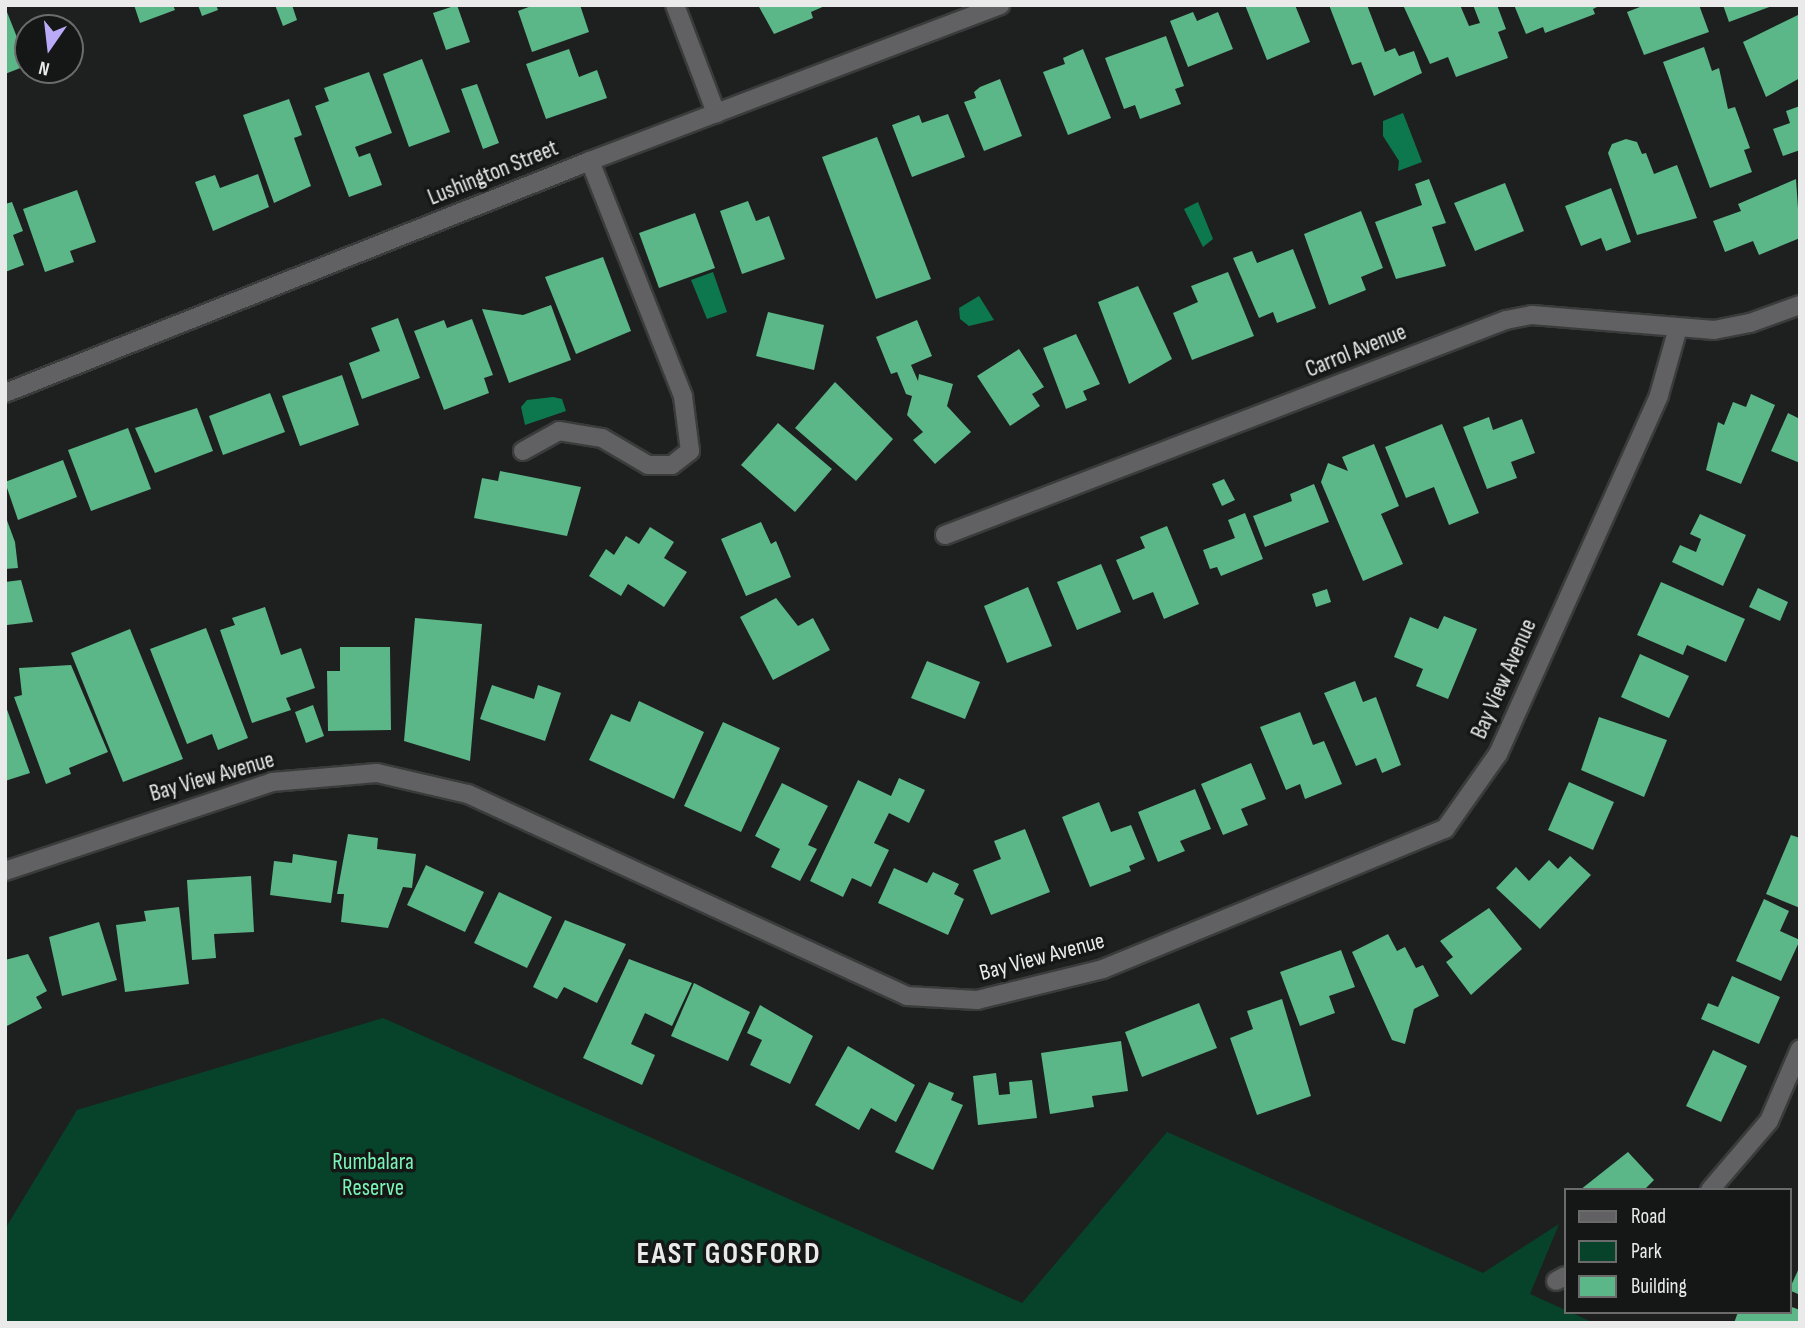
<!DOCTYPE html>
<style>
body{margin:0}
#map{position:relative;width:1805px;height:1328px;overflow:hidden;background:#1e201f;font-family:"Sofia Sans Condensed",sans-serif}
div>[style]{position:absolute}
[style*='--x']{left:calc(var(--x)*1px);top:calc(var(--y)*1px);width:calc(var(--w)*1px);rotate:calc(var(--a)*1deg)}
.green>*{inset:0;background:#06432a}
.water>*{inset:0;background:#0d774d}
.building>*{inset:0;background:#5bb688}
.roads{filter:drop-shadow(2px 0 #3a3c3b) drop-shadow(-2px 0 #3a3c3b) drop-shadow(0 2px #3a3c3b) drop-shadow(0 -2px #3a3c3b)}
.minor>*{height:18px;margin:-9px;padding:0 9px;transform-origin:9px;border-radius:9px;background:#616062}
span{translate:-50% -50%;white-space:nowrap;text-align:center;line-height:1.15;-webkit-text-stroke:7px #151716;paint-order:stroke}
.street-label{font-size:23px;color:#e9eae9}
.park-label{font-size:23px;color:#7bf5b7}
.district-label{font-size:30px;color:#e9eae9;font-weight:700;letter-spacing:2px}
.frame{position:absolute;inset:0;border:7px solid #e9eae9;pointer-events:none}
.legend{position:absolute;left:1564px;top:1188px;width:228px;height:126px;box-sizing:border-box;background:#151716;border:2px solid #6a6b6a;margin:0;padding:9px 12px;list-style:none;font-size:21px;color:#e9eae9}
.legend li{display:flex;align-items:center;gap:14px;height:35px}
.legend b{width:35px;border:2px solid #6a6b6a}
.north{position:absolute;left:14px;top:14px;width:70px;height:70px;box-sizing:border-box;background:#151716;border:2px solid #6a6b6a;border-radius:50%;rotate:194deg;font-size:19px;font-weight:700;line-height:28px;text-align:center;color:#e9eae9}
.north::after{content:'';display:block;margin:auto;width:24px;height:32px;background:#baaaf7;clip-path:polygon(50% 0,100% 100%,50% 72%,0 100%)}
</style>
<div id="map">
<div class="green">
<i style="clip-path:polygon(383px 1018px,1022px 1303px,1167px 1132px,1483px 1273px,1559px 1224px,1530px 1294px,1594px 1323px,5px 1323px,5px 1229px,77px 1110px)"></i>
</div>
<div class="water">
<i style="clip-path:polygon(1403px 113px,1422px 162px,1398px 171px,1399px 161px,1383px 136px,1383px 121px)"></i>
<i style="clip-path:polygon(1198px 202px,1213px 239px,1203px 247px,1184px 209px)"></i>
<i style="clip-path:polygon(713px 272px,727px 312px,707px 319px,691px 280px)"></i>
<i style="clip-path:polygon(979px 296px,994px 320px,969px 326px,960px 319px,959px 308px)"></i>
<i style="clip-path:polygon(553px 397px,562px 399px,566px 411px,525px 425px,521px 407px,527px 400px)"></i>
</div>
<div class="building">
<i style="clip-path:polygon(134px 5px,173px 5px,175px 10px,140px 23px)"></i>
<i style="clip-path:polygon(198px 5px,216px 5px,218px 10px,202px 16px)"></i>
<i style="clip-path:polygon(275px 5px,292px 5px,297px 20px,283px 26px)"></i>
<i style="clip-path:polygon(457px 5px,470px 42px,446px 50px,433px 13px)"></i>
<i style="clip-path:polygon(534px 5px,580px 5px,589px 32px,532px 52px,518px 11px)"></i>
<i style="clip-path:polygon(758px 5px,827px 5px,811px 12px,813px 18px,774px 34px)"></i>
<i style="clip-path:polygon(1245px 5px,1295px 5px,1310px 42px,1267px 60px)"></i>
<i style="clip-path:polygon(1329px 5px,1367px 5px,1385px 52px,1395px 48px,1399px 56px,1414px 51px,1422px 73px,1374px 96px,1361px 62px,1352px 65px)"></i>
<i style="clip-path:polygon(1403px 5px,1460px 5px,1469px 26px,1480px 23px,1473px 5px,1497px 5px,1506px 29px,1498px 32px,1508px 58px,1456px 77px,1448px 57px,1430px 64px)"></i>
<i style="clip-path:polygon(1514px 5px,1601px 5px,1593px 9px,1595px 14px,1545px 33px,1543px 27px,1526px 34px)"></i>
<i style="clip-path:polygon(1645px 5px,1699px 5px,1709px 32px,1644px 55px,1627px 12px)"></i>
<i style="clip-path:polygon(1723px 5px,1772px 5px,1772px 6px,1729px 22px)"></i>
<i style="clip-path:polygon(5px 7px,28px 65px,5px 74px)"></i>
<i style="clip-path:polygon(1193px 12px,1197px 21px,1218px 12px,1233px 49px,1188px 67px,1170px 21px)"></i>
<i style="clip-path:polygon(1800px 14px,1800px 78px,1766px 97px,1743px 42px)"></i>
<i style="clip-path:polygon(1166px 36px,1184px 86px,1175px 89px,1181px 104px,1140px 119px,1135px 105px,1124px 109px,1105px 58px)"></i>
<i style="clip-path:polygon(1704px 47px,1712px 71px,1719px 68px,1728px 109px,1735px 107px,1750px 148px,1744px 150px,1752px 172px,1710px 188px,1663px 62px)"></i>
<i style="clip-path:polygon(569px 49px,579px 77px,597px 70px,607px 98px,546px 119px,526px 64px)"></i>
<i style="clip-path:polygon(1083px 49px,1111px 118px,1068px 135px,1043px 72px,1065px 64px,1063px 58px)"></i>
<i style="clip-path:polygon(422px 59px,450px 132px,409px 147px,383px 74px)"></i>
<i style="clip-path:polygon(369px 72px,392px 133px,355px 147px,359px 157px,370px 153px,382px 185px,349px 197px,315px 106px,329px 101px,324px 88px)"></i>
<i style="clip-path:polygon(1000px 79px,1022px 136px,984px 151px,964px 102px,976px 98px,974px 92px,980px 87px)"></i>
<i style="clip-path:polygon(477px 84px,499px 143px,483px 149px,461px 89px)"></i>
<i style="clip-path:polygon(289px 99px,302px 135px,294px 138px,311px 186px,274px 203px,243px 115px)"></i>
<i style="clip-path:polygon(1800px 106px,1800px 150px,1783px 156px,1773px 129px,1790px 123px,1786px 111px)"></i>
<i style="clip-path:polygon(948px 114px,965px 157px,912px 177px,892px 125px,919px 115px,922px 123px)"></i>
<i style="clip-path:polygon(877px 137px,931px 279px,876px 299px,822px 157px)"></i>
<i style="clip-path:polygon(1626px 139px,1637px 142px,1642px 154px,1646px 153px,1654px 174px,1677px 165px,1697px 218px,1637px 235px,1608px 153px,1612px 144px)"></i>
<i style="clip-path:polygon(258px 174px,269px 207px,213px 231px,195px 182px,215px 175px,220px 188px)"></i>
<i style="clip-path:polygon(1429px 179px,1446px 223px,1432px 227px,1446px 266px,1396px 279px,1375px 222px,1422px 205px,1415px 184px)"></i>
<i style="clip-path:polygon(1796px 179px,1800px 238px,1759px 255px,1753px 241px,1725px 252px,1713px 221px,1741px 211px,1738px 204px)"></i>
<i style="clip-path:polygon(1505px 183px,1524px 231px,1475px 251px,1454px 203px)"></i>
<i style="clip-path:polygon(1611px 188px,1631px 242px,1606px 251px,1601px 238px,1581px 246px,1565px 206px)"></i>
<i style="clip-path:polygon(77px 190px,96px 242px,70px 251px,74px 262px,45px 272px,23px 209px)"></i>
<i style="clip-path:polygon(748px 201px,756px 221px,769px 216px,785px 259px,742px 274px,720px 211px)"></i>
<i style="clip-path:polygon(12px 202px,23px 231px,13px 235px,24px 265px,5px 272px,5px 204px)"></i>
<i style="clip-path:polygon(1361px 211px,1383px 268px,1361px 277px,1366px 290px,1329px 305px,1304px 234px)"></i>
<i style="clip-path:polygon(695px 213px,715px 268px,659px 288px,639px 233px)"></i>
<i style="clip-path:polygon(1293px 249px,1316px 308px,1277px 323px,1273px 312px,1259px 318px,1233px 258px,1252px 251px,1257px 263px)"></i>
<i style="clip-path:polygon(603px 257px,631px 331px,576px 354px,545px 277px)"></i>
<i style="clip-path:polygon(1228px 272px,1254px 336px,1192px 360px,1173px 313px,1198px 302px,1191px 286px)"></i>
<i style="clip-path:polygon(1138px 286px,1172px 359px,1129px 384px,1098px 302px)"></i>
<i style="clip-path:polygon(551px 305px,571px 360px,509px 383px,482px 309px,523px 315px)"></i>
<i style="clip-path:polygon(768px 312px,824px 325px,814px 370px,756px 356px)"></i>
<i style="clip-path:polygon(398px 318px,420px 378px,362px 399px,349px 363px,380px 351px,371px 328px)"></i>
<i style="clip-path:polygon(472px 319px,493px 375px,484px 378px,489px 393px,444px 410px,414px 331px,444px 320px,447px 328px)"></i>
<i style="clip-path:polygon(917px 320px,932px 356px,911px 365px,918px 381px,919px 374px,953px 384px,947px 406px,971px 432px,935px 464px,913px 440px,923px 432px,907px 415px,912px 396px,906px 394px,897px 372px,891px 374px,876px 337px)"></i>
<i style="clip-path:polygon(1076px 334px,1100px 384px,1083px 391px,1087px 400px,1066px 409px,1043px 348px)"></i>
<i style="clip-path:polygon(1019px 349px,1044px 387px,1032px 394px,1040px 406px,1010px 426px,977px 376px)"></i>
<i style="clip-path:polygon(342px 375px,359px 425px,300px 446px,282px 396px)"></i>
<i style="clip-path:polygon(835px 382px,893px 439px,856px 481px,795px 428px)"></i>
<i style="clip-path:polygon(270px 393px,285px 432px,223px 455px,209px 416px)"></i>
<i style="clip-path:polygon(1751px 394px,1775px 405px,1741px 484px,1706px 470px,1718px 422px,1724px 425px,1733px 402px,1746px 407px)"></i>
<i style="clip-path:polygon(197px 408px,213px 451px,155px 473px,135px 428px)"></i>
<i style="clip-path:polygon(1788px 413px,1800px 419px,1800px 463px,1771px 451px)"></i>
<i style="clip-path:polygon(1489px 417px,1493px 430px,1522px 419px,1535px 453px,1511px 462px,1517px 478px,1487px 489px,1463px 427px)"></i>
<i style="clip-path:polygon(778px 423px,832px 469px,795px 512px,741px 465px)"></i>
<i style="clip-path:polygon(1442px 424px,1479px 513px,1449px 525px,1434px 487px,1406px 498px,1385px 447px)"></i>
<i style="clip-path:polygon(128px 428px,151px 489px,91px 511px,68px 450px)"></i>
<i style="clip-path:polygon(1374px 444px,1399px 506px,1381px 514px,1403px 564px,1363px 581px,1321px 482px,1328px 463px,1348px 471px,1342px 457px)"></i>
<i style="clip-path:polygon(63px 460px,77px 497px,18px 520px,5px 482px)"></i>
<i style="clip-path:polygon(500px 471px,581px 487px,567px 536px,474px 518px,482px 478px,498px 481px)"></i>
<i style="clip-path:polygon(1224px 479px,1235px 500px,1222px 506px,1212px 484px)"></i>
<i style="clip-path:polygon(1314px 484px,1329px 522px,1265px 547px,1253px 516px,1292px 501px,1290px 494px)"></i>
<i style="clip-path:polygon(1245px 513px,1263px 559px,1221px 576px,1217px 567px,1210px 569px,1203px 550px,1235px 538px,1228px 520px)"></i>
<i style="clip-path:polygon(1700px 514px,1746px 535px,1723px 586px,1672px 562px,1680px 545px,1696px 552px,1701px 539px,1690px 534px)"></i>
<i style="clip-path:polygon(5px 515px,15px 542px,18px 568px,5px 569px)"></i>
<i style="clip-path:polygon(761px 522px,771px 544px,776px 541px,791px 577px,746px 596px,721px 539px)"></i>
<i style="clip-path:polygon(1167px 526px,1199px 604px,1164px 619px,1153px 592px,1133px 600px,1116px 560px,1145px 548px,1140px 537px)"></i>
<i style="clip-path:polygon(650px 527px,674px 542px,664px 558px,687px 572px,664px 607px,628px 584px,621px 596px,589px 576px,606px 549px,614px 555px,626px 536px,639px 544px)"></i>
<i style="clip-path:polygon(1101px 564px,1121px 612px,1077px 630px,1057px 582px)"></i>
<i style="clip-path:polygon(21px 580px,33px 622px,7px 625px,5px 582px)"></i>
<i style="clip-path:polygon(1661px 582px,1745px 619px,1726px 662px,1687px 645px,1683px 655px,1637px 635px)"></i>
<i style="clip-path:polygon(1028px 587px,1052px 646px,1007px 663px,984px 606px)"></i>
<i style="clip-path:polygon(1758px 588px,1788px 602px,1780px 621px,1749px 607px)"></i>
<i style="clip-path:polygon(1327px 589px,1331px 602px,1316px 607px,1312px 594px)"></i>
<i style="clip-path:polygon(776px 598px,798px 626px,813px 618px,830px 650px,773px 680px,740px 617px)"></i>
<i style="clip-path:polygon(265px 607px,281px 655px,301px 648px,315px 688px,286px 698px,291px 710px,252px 723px,220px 630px,235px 625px,232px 618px)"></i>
<i style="clip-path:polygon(1444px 616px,1477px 629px,1448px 699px,1416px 686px,1423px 669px,1394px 657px,1410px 617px,1438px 629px)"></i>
<i style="clip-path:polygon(415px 618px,482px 624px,470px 761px,404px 741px)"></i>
<i style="clip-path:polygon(206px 628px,248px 738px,218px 750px,212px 734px,187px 744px,150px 649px)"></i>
<i style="clip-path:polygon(130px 629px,183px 759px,123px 782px,71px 653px)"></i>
<i style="clip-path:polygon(340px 647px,390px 647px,391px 730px,328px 731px,327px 671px,340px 671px)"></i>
<i style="clip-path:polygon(1640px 654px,1689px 676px,1669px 718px,1621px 697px)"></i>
<i style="clip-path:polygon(927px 661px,980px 682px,965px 719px,911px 698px)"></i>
<i style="clip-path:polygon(71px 665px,108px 752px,69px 768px,71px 774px,46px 784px,14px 697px,22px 695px,19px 668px)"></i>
<i style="clip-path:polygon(1355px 681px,1363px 702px,1376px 697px,1401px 765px,1382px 773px,1376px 758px,1356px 766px,1324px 693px)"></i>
<i style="clip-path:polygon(492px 685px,534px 699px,538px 685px,561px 693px,545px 741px,480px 719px)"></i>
<i style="clip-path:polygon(639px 701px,704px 732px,674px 799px,589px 760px,611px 714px,630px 722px)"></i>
<i style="clip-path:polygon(5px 704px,30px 773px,5px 781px)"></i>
<i style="clip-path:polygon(313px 705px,324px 736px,306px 743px,295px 712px)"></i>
<i style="clip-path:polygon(1300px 712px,1313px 745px,1324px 741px,1342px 784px,1305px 799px,1300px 784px,1286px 790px,1260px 727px)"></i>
<i style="clip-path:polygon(1599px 717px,1667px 740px,1644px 797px,1581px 770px)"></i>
<i style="clip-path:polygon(723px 722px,780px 748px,741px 832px,684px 806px)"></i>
<i style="clip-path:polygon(1251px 763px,1266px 799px,1241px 809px,1248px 825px,1223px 835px,1201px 784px)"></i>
<i style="clip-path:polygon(899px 778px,925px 790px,909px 823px,889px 813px,874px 843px,889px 850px,871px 887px,852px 878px,843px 897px,810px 881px,858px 780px,891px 796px)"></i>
<i style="clip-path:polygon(1569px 782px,1614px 802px,1593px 850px,1548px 830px)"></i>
<i style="clip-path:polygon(782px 783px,828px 806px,808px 845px,817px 849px,800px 881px,771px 867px,780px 849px,755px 836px)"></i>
<i style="clip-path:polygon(1195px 789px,1211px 829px,1180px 841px,1185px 851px,1158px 862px,1138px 812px)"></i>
<i style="clip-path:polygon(1099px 802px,1111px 832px,1131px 825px,1145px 859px,1129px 866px,1131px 871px,1090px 887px,1062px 817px)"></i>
<i style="clip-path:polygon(1025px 829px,1050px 892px,991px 915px,973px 870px,1001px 859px,994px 841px)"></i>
<i style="clip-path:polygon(348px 834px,378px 838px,377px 849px,416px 854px,412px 888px,403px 887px,388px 928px,341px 922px,344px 894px,337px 894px)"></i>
<i style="clip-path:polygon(1791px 835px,1800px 838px,1800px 908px,1766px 894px)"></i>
<i style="clip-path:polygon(293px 854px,337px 861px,331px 903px,270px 895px,274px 861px,292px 863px)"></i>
<i style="clip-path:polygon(1570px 856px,1591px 875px,1540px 929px,1496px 888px,1516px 867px,1529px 881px,1549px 860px,1558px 869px)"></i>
<i style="clip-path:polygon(426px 865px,484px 892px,465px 932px,407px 905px)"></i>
<i style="clip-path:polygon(894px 868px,927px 883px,933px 872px,959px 884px,954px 894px,964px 899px,948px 935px,878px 903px)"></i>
<i style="clip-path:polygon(251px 876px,254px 932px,214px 934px,216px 958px,192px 960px,187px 880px)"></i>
<i style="clip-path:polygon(499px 892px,552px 917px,527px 968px,474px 943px)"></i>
<i style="clip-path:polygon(1764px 899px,1789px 911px,1780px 931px,1800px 940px,1781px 981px,1736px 961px)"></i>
<i style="clip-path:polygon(179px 907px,189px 984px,125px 992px,116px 925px,146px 921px,144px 911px)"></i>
<i style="clip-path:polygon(1489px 908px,1522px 949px,1471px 995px,1446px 962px,1453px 957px,1440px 941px)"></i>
<i style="clip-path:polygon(565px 920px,626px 944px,597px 1003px,564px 987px,557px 999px,533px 987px)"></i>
<i style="clip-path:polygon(99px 922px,117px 980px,62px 996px,49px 937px)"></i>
<i style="clip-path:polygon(1388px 934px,1397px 951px,1405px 947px,1416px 968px,1423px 965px,1439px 996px,1414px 1009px,1405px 1044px,1392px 1040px,1352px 952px)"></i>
<i style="clip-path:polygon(1341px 950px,1355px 987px,1329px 996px,1335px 1013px,1300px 1026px,1280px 972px)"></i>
<i style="clip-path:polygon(28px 954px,47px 991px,36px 997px,42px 1008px,5px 1027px,5px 960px)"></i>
<i style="clip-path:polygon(629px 959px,692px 983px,672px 1026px,645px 1013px,631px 1044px,655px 1055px,642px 1085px,583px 1058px)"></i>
<i style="clip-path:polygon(1732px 976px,1780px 997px,1759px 1044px,1701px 1019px,1708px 1003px,1718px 1007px)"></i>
<i style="clip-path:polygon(694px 983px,750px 1012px,728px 1061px,671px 1036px)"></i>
<i style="clip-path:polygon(1282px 999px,1311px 1096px,1257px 1115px,1230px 1038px,1253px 1029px,1247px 1011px)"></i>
<i style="clip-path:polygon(1199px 1003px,1217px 1048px,1142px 1077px,1125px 1032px)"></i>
<i style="clip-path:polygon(760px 1005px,813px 1036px,790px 1084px,750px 1065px,762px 1040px,747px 1033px)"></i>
<i style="clip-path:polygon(1121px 1041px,1128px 1091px,1092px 1096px,1094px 1107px,1050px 1114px,1041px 1053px)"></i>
<i style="clip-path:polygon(848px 1046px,915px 1085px,896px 1122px,871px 1108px,859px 1130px,815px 1105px)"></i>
<i style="clip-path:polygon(1713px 1050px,1747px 1066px,1721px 1122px,1686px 1106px)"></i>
<i style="clip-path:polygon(996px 1073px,999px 1095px,1010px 1094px,1009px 1082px,1032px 1080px,1037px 1118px,978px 1125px,973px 1076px)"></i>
<i style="clip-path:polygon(929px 1082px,954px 1093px,951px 1100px,963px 1105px,933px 1170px,895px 1152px)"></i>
<i style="clip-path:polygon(1628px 1152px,1654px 1180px,1644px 1190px,1580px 1190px)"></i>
<i style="clip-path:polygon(1800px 1266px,1800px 1295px,1789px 1290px)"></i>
<i style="clip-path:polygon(1789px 1306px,1800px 1310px,1800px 1323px,1734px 1323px,1738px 1312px,1789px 1312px)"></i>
</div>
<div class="roads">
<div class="minor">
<i style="--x:675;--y:5;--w:116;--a:69.2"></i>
<i style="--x:5;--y:393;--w:629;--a:-21.63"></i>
<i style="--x:590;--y:161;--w:439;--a:-20.8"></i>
<i style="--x:523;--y:451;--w:41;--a:-29.1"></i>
<i style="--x:559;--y:431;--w:44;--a:9.2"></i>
<i style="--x:602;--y:438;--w:53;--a:30.4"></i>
<i style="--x:648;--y:465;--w:24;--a:0"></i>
<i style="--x:672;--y:465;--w:23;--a:-38"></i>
<i style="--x:690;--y:451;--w:55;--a:-97.3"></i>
<i style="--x:683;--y:396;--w:253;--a:-111.6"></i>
<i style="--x:945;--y:535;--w:601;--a:-20.97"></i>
<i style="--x:1506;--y:320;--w:26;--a:-11"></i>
<i style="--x:1532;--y:315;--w:183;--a:4.7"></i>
<i style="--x:1714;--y:330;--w:37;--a:-11"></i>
<i style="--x:1750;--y:323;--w:53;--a:-19.8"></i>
<i style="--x:5;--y:871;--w:281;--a:-18.4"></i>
<i style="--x:272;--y:782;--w:105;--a:-4.9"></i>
<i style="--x:377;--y:773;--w:93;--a:13"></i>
<i style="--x:468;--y:794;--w:483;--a:24.7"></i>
<i style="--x:907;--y:996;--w:70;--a:3.3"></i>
<i style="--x:977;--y:1000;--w:130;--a:-13.8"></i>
<i style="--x:1103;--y:969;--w:370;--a:-22.3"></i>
<i style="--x:1445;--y:829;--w:92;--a:-54.8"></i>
<i style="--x:1498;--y:754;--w:393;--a:-65.8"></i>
<i style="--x:1659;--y:395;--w:70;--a:-74.2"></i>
<i style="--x:1710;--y:1190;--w:91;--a:-49.5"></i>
<i style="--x:1769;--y:1121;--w:78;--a:-66.7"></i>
<i style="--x:1556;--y:1281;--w:10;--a:-29"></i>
</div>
</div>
<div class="street-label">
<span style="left:493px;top:173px;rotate:-22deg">Lushington Street</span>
<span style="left:1356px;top:351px;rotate:-22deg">Carrol Avenue</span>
<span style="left:1504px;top:679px;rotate:-66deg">Bay View Avenue</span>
<span style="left:212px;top:777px;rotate:-16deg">Bay View Avenue</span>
<span style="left:1042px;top:957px;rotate:-15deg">Bay View Avenue</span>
</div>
<div class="park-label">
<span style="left:373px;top:1175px">Rumbalara<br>Reserve</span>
</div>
<div class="district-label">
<span style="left:729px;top:1254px">EAST GOSFORD</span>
</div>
<div class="frame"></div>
<ul class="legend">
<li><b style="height:9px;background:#616062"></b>Road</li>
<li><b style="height:19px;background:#06432a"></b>Park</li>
<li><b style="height:19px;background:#5bb688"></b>Building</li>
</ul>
<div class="north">N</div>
</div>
